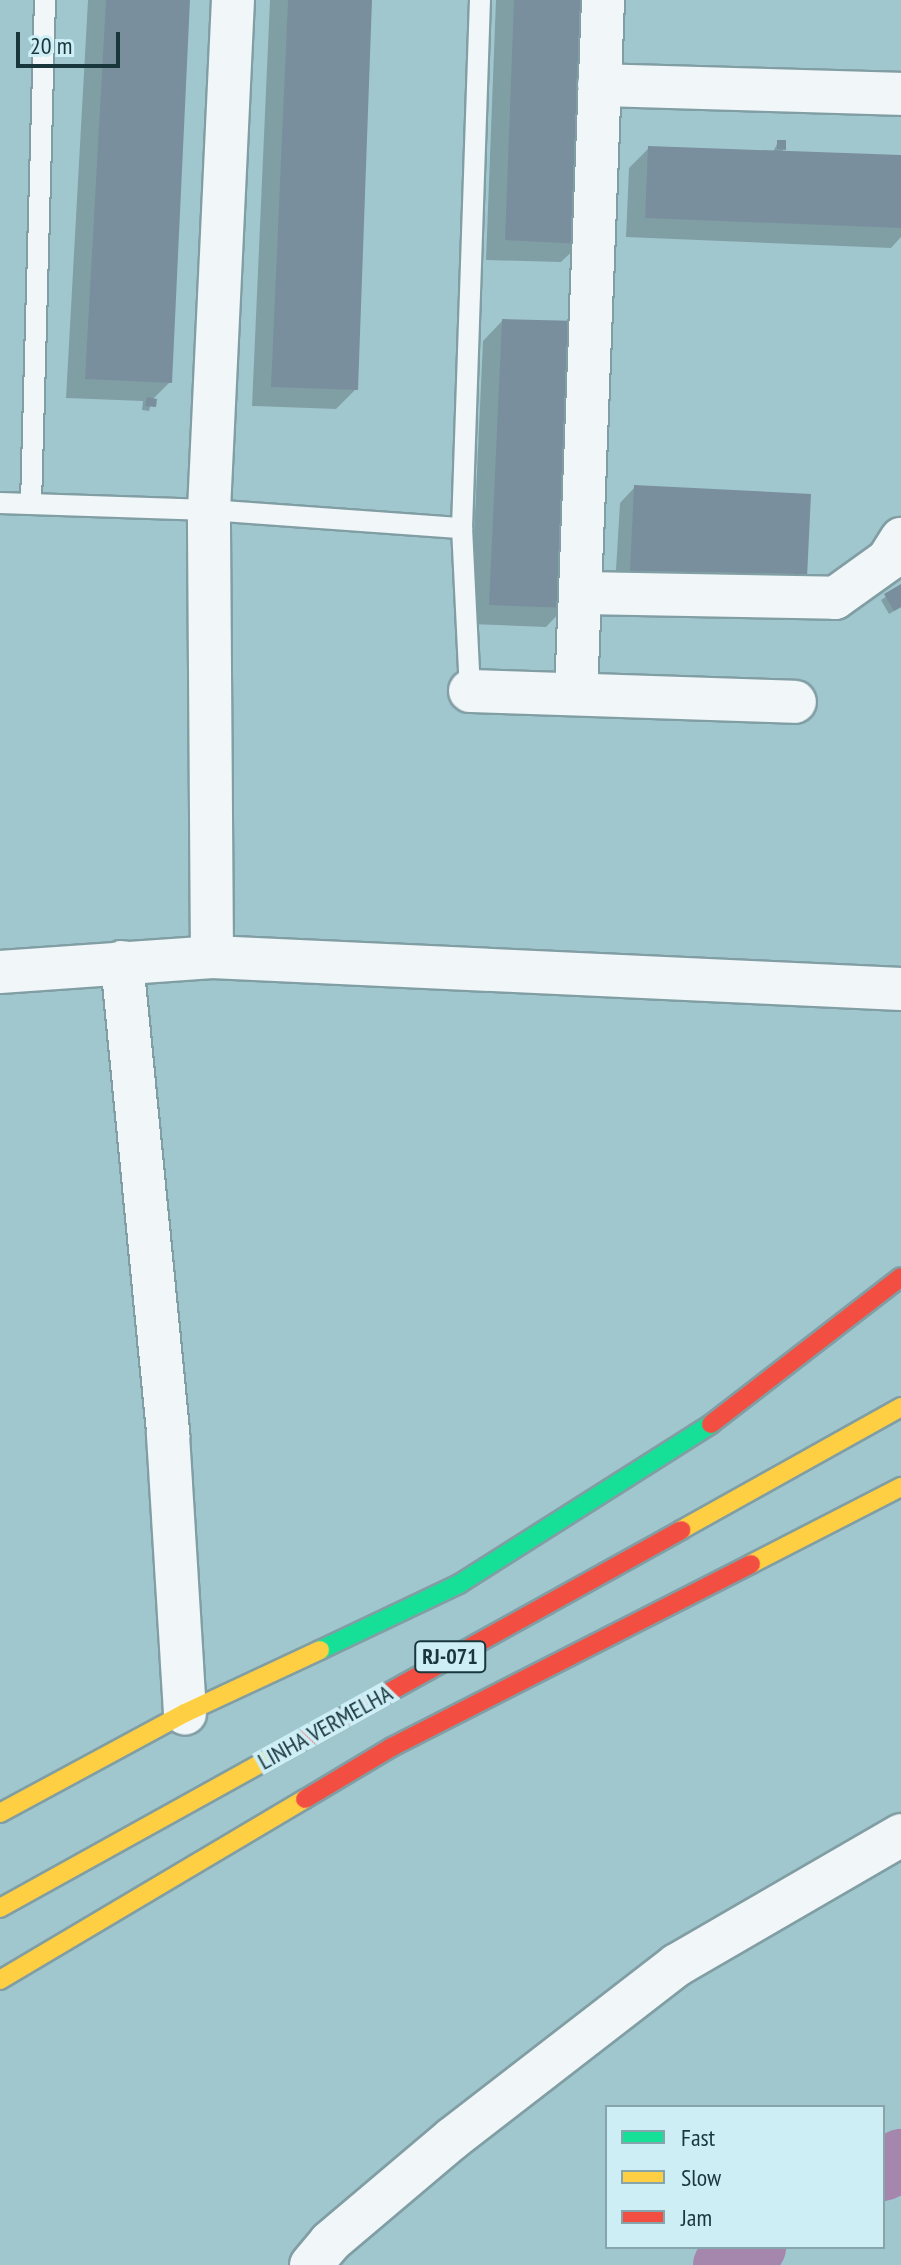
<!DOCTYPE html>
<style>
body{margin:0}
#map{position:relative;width:901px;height:2265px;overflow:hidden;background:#a1c7ce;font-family:"PT Sans Narrow",sans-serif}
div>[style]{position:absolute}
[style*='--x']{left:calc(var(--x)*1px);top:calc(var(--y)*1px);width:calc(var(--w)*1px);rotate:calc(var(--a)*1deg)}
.shadow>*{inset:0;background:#0003}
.river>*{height:62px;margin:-31px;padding:0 31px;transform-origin:31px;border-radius:31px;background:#a587ae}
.building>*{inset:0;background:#7a8f9e}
.roads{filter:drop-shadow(2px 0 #809ea4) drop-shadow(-2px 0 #809ea4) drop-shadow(0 2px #809ea4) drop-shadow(0 -2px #809ea4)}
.lane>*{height:20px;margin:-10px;padding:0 10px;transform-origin:10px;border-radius:10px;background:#f1f7f8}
.street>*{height:42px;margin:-21px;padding:0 21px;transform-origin:21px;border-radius:21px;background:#f1f7f8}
.fast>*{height:18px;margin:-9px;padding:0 9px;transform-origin:9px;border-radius:9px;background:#16e098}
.slow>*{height:18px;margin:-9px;padding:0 9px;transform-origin:9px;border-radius:9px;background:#ffcf43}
.jam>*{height:18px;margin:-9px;padding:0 9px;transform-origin:9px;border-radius:9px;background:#f24e42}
span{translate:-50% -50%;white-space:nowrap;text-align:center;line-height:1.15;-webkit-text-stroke:8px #cdeef5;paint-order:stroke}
.shield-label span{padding:2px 6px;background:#cdeef5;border:2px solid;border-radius:6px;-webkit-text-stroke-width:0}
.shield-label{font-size:22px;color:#19363c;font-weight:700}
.street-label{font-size:24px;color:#19363c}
.legend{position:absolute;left:605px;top:2105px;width:280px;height:144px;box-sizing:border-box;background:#cdeef5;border:2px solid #85a4ab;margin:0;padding:10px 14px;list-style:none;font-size:24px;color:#19363c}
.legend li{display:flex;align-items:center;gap:16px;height:40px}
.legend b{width:40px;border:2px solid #85a4ab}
.scale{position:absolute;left:16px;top:32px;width:104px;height:36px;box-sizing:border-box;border:4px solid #19363c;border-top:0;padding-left:10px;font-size:24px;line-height:28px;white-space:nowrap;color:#19363c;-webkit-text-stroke:6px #cdeef5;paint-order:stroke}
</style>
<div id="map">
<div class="shadow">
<i style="clip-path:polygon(88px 0,188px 0,170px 382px,152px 400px,149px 411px,142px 410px,143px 401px,66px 398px)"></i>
<i style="clip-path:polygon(270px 0,370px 0,356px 389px,336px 409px,252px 406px)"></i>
<i style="clip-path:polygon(496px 0,590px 0,581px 243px,561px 262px,486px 260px)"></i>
<i style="clip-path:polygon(778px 142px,784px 149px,781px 153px,901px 157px,901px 237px,891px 248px,626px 237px,629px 168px,649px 148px,773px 152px)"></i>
<i style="clip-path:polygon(502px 321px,565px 607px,546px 627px,470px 624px,483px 341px)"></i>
<i style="clip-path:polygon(635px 487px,805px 578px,615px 586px,620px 503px)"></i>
<i style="clip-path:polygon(901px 586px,901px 607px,889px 614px,881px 600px)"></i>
</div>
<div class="river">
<i style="--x:883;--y:2170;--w:21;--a:-29"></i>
<i style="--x:724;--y:2265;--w:36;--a:-30"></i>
</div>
<div class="building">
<i style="clip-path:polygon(106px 0,190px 0,172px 383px,85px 379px)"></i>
<i style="clip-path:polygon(288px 0,372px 0,358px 390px,271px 387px)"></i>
<i style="clip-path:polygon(514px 0,592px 0,583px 244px,505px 240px)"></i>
<i style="clip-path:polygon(777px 140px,786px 140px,786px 150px,777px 149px)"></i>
<i style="clip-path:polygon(648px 146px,901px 155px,901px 228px,645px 218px)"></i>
<i style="clip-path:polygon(502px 319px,579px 321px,567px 608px,489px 605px)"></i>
<i style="clip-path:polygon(147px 397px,157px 399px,156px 407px,145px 406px)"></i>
<i style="clip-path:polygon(634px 485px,811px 494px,807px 578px,630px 571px)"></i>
<i style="clip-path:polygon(901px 584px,901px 607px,894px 611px,884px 594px)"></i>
</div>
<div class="roads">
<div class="lane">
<i style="--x:0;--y:503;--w:209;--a:1.9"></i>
<i style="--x:209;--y:510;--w:254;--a:4.1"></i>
<i style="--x:31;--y:504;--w:504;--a:-88.41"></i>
<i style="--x:470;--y:691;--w:163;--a:-92.8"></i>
<i style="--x:462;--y:528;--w:528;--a:-88.05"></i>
</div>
<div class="street">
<i style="--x:599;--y:85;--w:302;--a:1.7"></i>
<i style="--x:583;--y:593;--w:252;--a:1.1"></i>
<i style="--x:835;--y:598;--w:65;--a:-35.6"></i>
<i style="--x:888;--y:560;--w:25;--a:-58"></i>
<i style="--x:470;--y:691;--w:325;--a:1.9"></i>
<i style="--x:576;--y:694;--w:695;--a:-87.77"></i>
<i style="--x:212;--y:957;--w:447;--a:-90.4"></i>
<i style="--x:209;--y:510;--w:511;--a:-87.31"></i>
<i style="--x:122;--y:962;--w:475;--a:84.4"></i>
<i style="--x:168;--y:1435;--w:279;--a:86.5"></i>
<i style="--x:0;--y:972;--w:213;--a:-4"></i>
<i style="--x:212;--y:957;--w:690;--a:2.66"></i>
<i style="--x:311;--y:2265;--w:30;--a:-50"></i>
<i style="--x:330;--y:2242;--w:161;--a:-40.2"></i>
<i style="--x:453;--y:2138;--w:283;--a:-37.7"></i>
<i style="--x:677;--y:1965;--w:259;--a:-30.1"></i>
</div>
<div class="fast">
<i style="--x:320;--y:1650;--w:154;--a:-25.4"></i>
<i style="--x:459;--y:1584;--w:299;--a:-32.4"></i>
</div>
<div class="slow">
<i style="--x:681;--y:1530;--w:252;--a:-29.2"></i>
<i style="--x:751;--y:1564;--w:169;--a:-27.2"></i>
<i style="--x:0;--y:1813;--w:210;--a:-28.4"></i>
<i style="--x:185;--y:1713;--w:149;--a:-25"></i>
<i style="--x:0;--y:1908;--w:344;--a:-29"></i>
<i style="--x:0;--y:1980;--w:355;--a:-30.7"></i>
</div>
<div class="jam">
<i style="--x:711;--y:1424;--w:240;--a:-37.7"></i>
<i style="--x:301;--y:1741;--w:435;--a:-29"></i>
<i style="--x:305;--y:1799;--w:101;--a:-30.9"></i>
<i style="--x:392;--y:1747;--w:403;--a:-27"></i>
</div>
</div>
<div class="shield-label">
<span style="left:450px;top:1657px">RJ-071</span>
</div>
<div class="street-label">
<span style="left:325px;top:1727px;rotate:-29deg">LINHA VERMELHA</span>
</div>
<ul class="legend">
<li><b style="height:10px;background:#16e098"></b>Fast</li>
<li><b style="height:10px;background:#ffcf43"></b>Slow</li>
<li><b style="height:10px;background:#f24e42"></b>Jam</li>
</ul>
<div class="scale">20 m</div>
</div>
